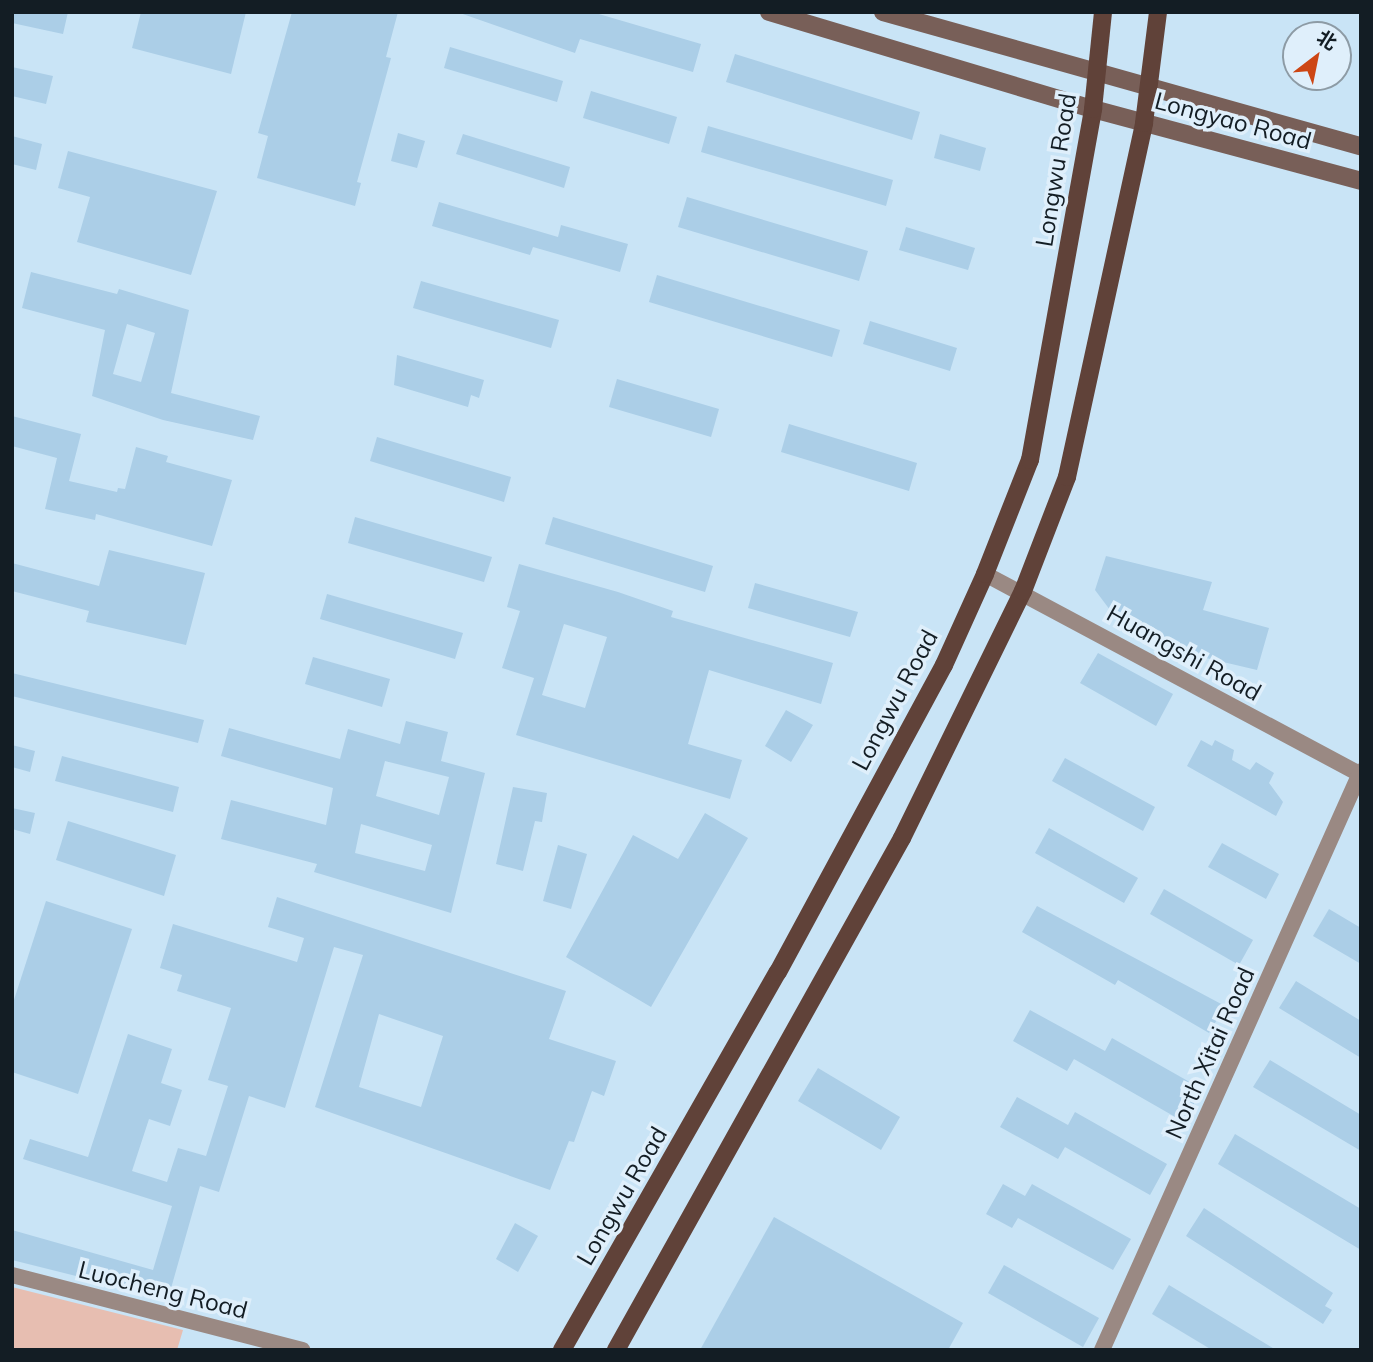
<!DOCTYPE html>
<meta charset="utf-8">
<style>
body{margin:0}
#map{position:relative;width:1373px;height:1362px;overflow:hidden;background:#c9e4f6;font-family:Mulish,"Noto Sans SC",sans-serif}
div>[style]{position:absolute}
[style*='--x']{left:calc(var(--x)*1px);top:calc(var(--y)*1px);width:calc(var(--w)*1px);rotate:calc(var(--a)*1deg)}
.green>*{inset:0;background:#e7beb1}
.building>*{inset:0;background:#abcee7}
.street>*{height:16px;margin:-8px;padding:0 8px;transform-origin:8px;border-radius:8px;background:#9a8983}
.secondary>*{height:18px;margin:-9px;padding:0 9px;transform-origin:9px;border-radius:9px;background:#785f58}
.primary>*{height:18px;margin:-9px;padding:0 9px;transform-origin:9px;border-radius:9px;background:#604239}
span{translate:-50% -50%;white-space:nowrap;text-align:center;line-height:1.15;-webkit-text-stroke:7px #dfeffb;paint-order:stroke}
.street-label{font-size:24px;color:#131d24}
.frame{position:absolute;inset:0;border:14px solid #131d24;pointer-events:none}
.north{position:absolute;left:1282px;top:21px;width:70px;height:70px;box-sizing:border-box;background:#dfeffb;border:2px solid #8d9ba5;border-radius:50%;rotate:32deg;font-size:19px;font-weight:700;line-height:28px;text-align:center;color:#131d24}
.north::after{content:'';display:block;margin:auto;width:24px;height:32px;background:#cd4614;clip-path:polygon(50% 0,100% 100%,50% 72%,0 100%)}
</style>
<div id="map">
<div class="green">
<i style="clip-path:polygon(12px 1287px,183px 1330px,177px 1350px,12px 1350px)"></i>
</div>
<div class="building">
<i style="clip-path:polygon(12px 12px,68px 12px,63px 34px,12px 23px)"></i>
<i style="clip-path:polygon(141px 12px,246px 12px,231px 74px,132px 48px)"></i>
<i style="clip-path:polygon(292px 12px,398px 12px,386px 57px,391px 58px,357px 182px,361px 183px,355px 206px,257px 178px,268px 136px,258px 133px)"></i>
<i style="clip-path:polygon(457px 12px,592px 12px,701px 44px,693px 72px,580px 39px,575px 53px)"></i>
<i style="clip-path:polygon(450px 47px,563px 81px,557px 102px,444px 68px)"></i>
<i style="clip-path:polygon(735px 54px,920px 112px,912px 140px,726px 82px)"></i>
<i style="clip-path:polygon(12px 67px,53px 76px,46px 104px,12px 96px)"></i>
<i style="clip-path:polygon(591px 91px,677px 117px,669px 144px,583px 118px)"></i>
<i style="clip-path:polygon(708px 126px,893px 180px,886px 206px,701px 152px)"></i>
<i style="clip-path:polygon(398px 133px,425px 141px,417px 168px,391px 161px)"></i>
<i style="clip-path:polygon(463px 134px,570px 167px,564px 188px,456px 154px)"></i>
<i style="clip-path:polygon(940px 134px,986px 148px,980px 171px,934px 158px)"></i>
<i style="clip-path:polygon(12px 136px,42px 144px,36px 170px,12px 164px)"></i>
<i style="clip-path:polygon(68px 151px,217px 191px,191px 275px,77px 242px,90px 197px,58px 188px)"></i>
<i style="clip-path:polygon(687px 197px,868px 251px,859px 281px,678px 227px)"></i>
<i style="clip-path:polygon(439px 202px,558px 237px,561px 225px,628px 244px,620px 272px,533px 247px,530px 255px,432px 226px)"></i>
<i style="clip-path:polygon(906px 227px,975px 248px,968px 270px,899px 250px)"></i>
<i style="clip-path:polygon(evenodd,31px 272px,117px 294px,119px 289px,189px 310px,171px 393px,260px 416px,253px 440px,163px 420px,92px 396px,105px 330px,22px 308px,31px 272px,127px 324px,155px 333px,141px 382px,113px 374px,127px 324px)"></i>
<i style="clip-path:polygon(657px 275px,840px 330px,832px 357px,649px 302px)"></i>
<i style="clip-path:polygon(421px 281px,559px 320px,551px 348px,413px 308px)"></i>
<i style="clip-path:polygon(870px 321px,957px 348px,950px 371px,863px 344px)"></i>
<i style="clip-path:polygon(397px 355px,484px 380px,479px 398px,471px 395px,468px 407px,394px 385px)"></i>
<i style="clip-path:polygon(617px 379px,719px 409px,711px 437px,609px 407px)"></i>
<i style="clip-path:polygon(12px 416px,81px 434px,69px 481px,117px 492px,118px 488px,125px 489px,136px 447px,168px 456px,166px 462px,232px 480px,212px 546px,96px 514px,95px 520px,45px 509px,57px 458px,12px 446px)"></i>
<i style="clip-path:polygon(789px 424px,917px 463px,909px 491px,781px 452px)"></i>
<i style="clip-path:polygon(377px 437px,511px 477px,504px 502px,370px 461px)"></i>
<i style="clip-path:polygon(355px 517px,492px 557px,484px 582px,348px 543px)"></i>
<i style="clip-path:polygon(553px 517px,713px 566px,705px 592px,545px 544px)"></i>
<i style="clip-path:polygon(109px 550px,205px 573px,186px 645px,86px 622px,89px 611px,12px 591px,12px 563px,99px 586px)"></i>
<i style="clip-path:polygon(1106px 556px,1212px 582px,1203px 610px,1269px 628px,1257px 670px,1185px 653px,1110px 610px,1095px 590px)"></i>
<i style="clip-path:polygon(evenodd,519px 564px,618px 592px,673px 611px,671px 617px,833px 663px,821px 704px,709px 670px,688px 744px,742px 760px,730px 799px,516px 735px,534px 678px,502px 668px,520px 611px,507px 607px,519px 564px,564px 624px,607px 637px,585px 708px,542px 695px,564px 624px)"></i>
<i style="clip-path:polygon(755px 583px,858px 612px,850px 637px,748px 608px)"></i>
<i style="clip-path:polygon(327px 594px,463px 633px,455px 659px,320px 619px)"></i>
<i style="clip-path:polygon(1098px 653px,1173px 694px,1156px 726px,1080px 683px)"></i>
<i style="clip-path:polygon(313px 657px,390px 679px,382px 707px,305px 684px)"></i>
<i style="clip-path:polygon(12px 673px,204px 720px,198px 743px,12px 696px)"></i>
<i style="clip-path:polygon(786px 710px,813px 725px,791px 762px,765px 746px)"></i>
<i style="clip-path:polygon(evenodd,406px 721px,448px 732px,441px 761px,485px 773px,451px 913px,314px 872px,317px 864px,221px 839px,231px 800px,326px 825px,333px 788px,221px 756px,229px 728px,340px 759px,348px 729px,400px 744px,406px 721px,385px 761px,449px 777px,439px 815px,376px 796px,385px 761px,406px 721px,361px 824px,432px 845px,425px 871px,355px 853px,361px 824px)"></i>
<i style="clip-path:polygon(1201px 740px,1212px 746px,1215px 740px,1234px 750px,1232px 760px,1250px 770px,1256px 762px,1274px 773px,1269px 783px,1283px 802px,1276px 816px,1187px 766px)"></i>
<i style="clip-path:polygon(12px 745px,35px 751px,30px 772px,12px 767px)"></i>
<i style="clip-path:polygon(62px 756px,179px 787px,173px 812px,55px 781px)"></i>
<i style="clip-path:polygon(1065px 758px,1155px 807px,1143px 831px,1052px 781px)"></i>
<i style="clip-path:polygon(513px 787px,547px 793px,542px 822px,535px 821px,523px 871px,496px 864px)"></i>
<i style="clip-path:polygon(12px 808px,35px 813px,30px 834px,12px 829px)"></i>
<i style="clip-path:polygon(705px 813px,748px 838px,651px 1007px,566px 957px,633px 835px,678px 859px)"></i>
<i style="clip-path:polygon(68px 821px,176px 855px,164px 896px,56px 860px)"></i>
<i style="clip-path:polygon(1049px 828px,1138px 878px,1124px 903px,1035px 853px)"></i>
<i style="clip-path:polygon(1222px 843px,1279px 874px,1266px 899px,1208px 867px)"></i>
<i style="clip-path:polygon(558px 845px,587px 854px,571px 909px,543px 901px)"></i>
<i style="clip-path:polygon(1164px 889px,1253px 940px,1239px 965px,1150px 914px)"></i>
<i style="clip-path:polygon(evenodd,277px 897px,566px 991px,549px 1039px,616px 1061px,604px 1096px,592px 1091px,574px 1142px,569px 1141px,550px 1190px,315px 1107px,363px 955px,334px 947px,285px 1108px,249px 1096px,219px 1192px,200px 1186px,168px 1299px,12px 1260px,12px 1230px,153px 1270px,172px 1206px,23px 1159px,30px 1139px,88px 1157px,128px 1034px,172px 1049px,161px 1083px,182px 1090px,170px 1126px,149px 1119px,132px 1171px,167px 1182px,178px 1148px,206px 1156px,228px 1086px,208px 1080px,231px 1008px,177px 991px,182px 975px,160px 968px,173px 924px,297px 962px,304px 938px,268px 927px,277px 897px,379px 1014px,443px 1036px,421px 1107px,359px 1087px,379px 1014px)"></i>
<i style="clip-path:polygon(46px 901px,132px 929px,78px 1094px,12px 1072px,12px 1006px)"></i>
<i style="clip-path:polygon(1037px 906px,1225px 1006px,1209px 1033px,1118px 980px,1115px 985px,1022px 932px)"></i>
<i style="clip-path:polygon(1329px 909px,1361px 928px,1361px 964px,1313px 936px)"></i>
<i style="clip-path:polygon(1296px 981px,1361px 1021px,1361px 1058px,1279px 1008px)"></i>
<i style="clip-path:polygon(1030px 1010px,1105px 1051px,1112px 1038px,1202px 1089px,1184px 1122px,1074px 1059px,1067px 1071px,1013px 1041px)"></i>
<i style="clip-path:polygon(1270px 1060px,1361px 1115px,1361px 1151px,1253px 1087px)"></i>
<i style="clip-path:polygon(818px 1068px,900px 1117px,881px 1150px,798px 1101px)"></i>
<i style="clip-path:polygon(1017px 1097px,1068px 1125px,1075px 1112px,1167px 1164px,1150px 1195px,1065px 1147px,1058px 1159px,1000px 1127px)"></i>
<i style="clip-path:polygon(1235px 1134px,1361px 1209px,1361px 1250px,1218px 1164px)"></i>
<i style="clip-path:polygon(1003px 1184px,1025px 1196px,1032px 1184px,1131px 1239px,1113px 1270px,1018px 1218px,1012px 1228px,986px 1214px)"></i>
<i style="clip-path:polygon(1204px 1208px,1333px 1293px,1325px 1306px,1332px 1310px,1323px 1324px,1186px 1236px)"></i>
<i style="clip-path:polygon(774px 1217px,963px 1323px,948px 1350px,700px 1350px)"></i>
<i style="clip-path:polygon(515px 1223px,538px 1236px,518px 1272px,496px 1259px)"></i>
<i style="clip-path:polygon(1004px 1265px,1099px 1318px,1083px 1347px,988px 1293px)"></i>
<i style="clip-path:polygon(1169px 1285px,1276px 1350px,1212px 1350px,1152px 1314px)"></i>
</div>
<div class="street">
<i style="--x:985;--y:574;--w:426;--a:28.1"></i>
<i style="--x:12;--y:1275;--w:300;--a:14.5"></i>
<i style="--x:1102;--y:1350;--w:634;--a:-65.9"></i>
</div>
<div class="secondary">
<i style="--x:769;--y:12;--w:338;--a:16.7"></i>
<i style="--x:1093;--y:109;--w:278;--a:15"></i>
<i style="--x:883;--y:12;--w:496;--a:15.7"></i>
</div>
<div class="primary">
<i style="--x:562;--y:1350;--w:435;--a:-60.3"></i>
<i style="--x:778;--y:972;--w:349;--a:-61.6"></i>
<i style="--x:944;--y:665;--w:100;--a:-65.7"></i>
<i style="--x:985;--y:574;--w:123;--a:-68.5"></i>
<i style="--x:1030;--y:460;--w:357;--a:-79.8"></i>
<i style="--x:1093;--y:109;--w:98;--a:-84.1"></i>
<i style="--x:616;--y:1350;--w:586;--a:-60.81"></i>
<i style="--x:902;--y:838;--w:275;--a:-63.9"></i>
<i style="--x:1023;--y:591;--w:122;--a:-68.9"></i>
<i style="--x:1067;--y:477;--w:362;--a:-77.7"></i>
<i style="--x:1144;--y:123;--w:112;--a:-82.8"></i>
</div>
<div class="street-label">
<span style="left:1233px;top:121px;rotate:15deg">Longyao Road</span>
<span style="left:1056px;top:170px;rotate:-81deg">Longwu Road</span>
<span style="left:1184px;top:653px;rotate:29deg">Huangshi Road</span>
<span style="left:895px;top:700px;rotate:-62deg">Longwu Road</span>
<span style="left:1210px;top:1053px;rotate:-66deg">North Xitai Road</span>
<span style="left:622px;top:1196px;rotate:-60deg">Longwu Road</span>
<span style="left:163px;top:1290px;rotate:14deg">Luocheng Road</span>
</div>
<div class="frame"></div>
<div class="north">北</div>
</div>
